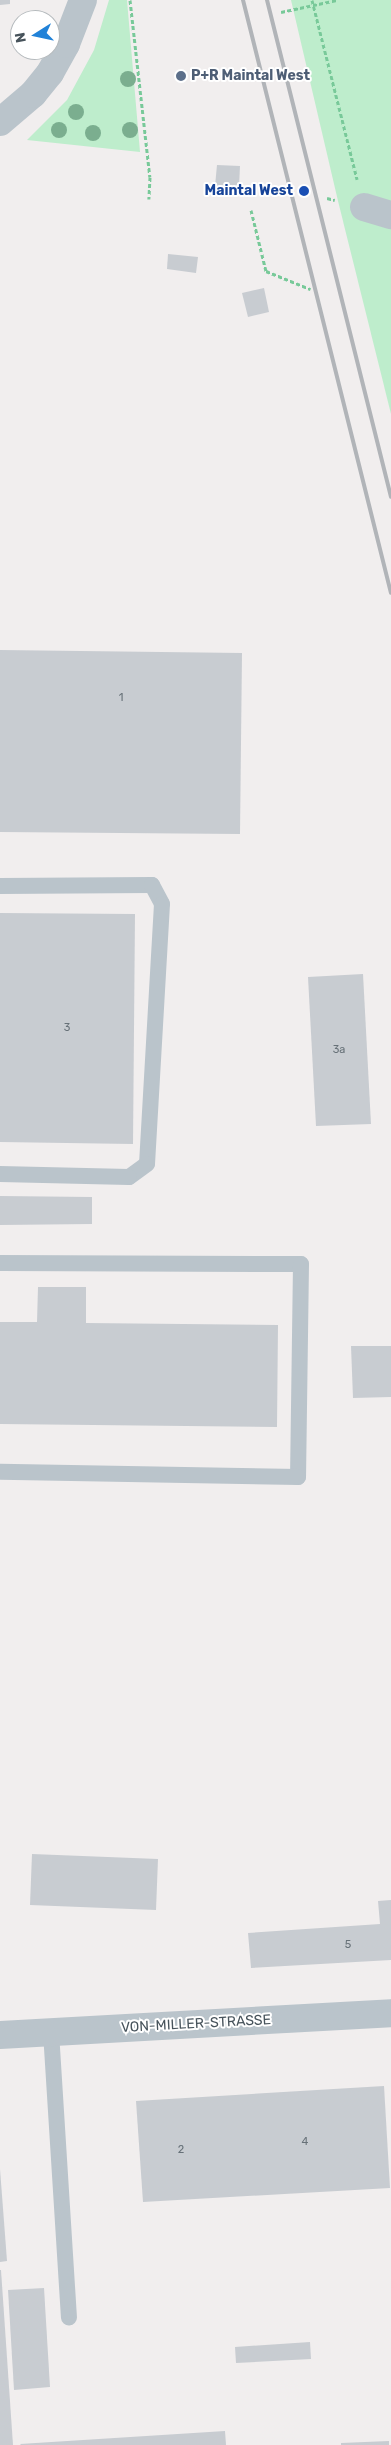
<!DOCTYPE html>
<style>
body{margin:0}
#map{position:relative;width:391px;height:2445px;overflow:hidden;background:#f1eeee;font-family:Rubik,sans-serif}
div>[style]{position:absolute}
[style*='--x']{left:calc(var(--x)*1px);top:calc(var(--y)*1px);width:calc(var(--w)*1px);rotate:calc(var(--a)*1deg)}
.green>*{inset:0;background:#beedcc}
.building>*{inset:0;background:#c8ccd1}
.path>*{height:3px;margin-top:-1.5px;transform-origin:0;background:repeating-linear-gradient(90deg,#78c999 0 4px,transparent 0 6.5px)}
.lane>*{height:16px;margin:-8px;padding:0 8px;transform-origin:8px;border-radius:8px;background:#bac4cb}
.street>*{height:28px;margin:-14px;padding:0 14px;transform-origin:14px;border-radius:14px;background:#bac4cb}
.rail>*{height:4px;margin:-2px;padding:0 2px;transform-origin:2px;border-radius:2px;background:#b1b4b8}
.trees>*{width:16px;height:16px;margin:-8px;border-radius:50%;background:#7bae8f}
.dots>*{width:14px;height:14px;translate:-50% -50%;box-sizing:border-box;border:2px solid #fff;border-radius:50%}
span{translate:-50% -50%;white-space:nowrap;text-align:center;line-height:1.15;-webkit-text-stroke:4px #fff;paint-order:stroke}
.number-label{font-size:11px;color:#677178}
.number-label span{-webkit-text-stroke-width:0}
.service-label{font-size:14px;color:#4e5e75;font-weight:700}
.left{translate:0 -50%;text-align:left}
.transit-label{font-size:14px;color:#164399;font-weight:700}
.right{translate:-100% -50%;text-align:right}
.street-label{font-size:14px;color:#47535b}
.north{position:absolute;left:10px;top:10px;width:50px;height:50px;box-sizing:border-box;background:#fff;border:1px solid #b5babd;border-radius:50%;rotate:260deg;font-size:14px;font-weight:700;line-height:20px;text-align:center;color:#47535b}
.north::after{content:'';display:block;margin:auto;width:18px;height:22px;background:#2182d8;clip-path:polygon(50% 0,100% 100%,50% 72%,0 100%)}
</style>
<div id="map">
<div class="green">
<i style="clip-path:polygon(109px 0,127px 0,140px 152px,27px 140px,67px 100px,94px 50px)"></i>
<i style="clip-path:polygon(291px 0,391px 0,391px 414px,338px 201px)"></i>
</div>
<div class="building">
<i style="clip-path:polygon(0 0,10px 0,10px 4px,0 5px)"></i>
<i style="clip-path:polygon(217px 165px,240px 166px,239px 187px,215px 186px)"></i>
<i style="clip-path:polygon(168px 254px,198px 257px,196px 273px,167px 269px)"></i>
<i style="clip-path:polygon(264px 288px,269px 312px,248px 317px,242px 293px)"></i>
<i style="clip-path:polygon(0 650px,242px 653px,240px 834px,0 832px)"></i>
<i style="clip-path:polygon(0 913px,135px 914px,133px 1144px,0 1142px)"></i>
<i style="clip-path:polygon(363px 974px,371px 1124px,316px 1126px,308px 977px)"></i>
<i style="clip-path:polygon(0 1196px,92px 1197px,92px 1224px,0 1225px)"></i>
<i style="clip-path:polygon(38px 1287px,86px 1287px,86px 1323px,278px 1325px,277px 1427px,0 1424px,0 1322px,37px 1322px)"></i>
<i style="clip-path:polygon(351px 1346px,391px 1346px,391px 1397px,353px 1398px)"></i>
<i style="clip-path:polygon(32px 1854px,158px 1859px,156px 1910px,30px 1905px)"></i>
<i style="clip-path:polygon(391px 1900px,391px 1960px,251px 1968px,248px 1933px,380px 1924px,378px 1901px)"></i>
<i style="clip-path:polygon(384px 2086px,390px 2188px,143px 2202px,136px 2101px)"></i>
<i style="clip-path:polygon(0 2169px,7px 2261px,0 2262px)"></i>
<i style="clip-path:polygon(0 2270px,1px 2270px,13px 2445px,0 2445px)"></i>
<i style="clip-path:polygon(44px 2288px,50px 2387px,14px 2390px,8px 2290px)"></i>
<i style="clip-path:polygon(310px 2342px,311px 2359px,236px 2363px,235px 2347px)"></i>
<i style="clip-path:polygon(225px 2431px,226px 2445px,21px 2445px,20px 2444px)"></i>
<i style="clip-path:polygon(389px 2441px,389px 2445px,341px 2445px,341px 2443px)"></i>
</div>
<div class="path">
<i style="--x:130;--y:0;--w:178;--a:83.6"></i>
<i style="--x:150;--y:177;--w:22;--a:93"></i>
<i style="--x:312;--y:0;--w:185;--a:75.9"></i>
<i style="--x:281;--y:12;--w:57;--a:-12.1"></i>
<i style="--x:327;--y:198;--w:8;--a:14"></i>
<i style="--x:251;--y:210;--w:63;--a:76.2"></i>
<i style="--x:266;--y:271;--w:48;--a:22.2"></i>
</div>
<div class="lane">
<i style="--x:0;--y:886;--w:152;--a:-0.4"></i>
<i style="--x:152;--y:885;--w:21;--a:62"></i>
<i style="--x:162;--y:904;--w:260;--a:93.3"></i>
<i style="--x:147;--y:1164;--w:22;--a:144"></i>
<i style="--x:129;--y:1177;--w:129;--a:-178.7"></i>
<i style="--x:0;--y:1263;--w:301;--a:0.2"></i>
<i style="--x:301;--y:1264;--w:213;--a:90.8"></i>
<i style="--x:298;--y:1477;--w:298;--a:-179"></i>
<i style="--x:51;--y:2032;--w:286;--a:86.4"></i>
</div>
<div class="street">
<i style="--x:0;--y:122;--w:43;--a:-40.3"></i>
<i style="--x:33;--y:94;--w:27;--a:-51"></i>
<i style="--x:50;--y:73;--w:33;--a:-61"></i>
<i style="--x:66;--y:44;--w:47;--a:-68.9"></i>
<i style="--x:364;--y:207;--w:28;--a:17"></i>
<i style="--x:0;--y:2035;--w:392;--a:-3.2"></i>
</div>
<div class="rail">
<i style="--x:243;--y:0;--w:611;--a:75.99"></i>
<i style="--x:267;--y:0;--w:512;--a:75.99"></i>
</div>
<div class="trees">
<i style="left:128px;top:79px"></i>
<i style="left:76px;top:112px"></i>
<i style="left:59px;top:130px"></i>
<i style="left:130px;top:130px"></i>
<i style="left:93px;top:133px"></i>
</div>
<div class="dots">
<i style="left:181px;top:76px;background:#5c6f8a"></i>
<i style="left:304px;top:191px;background:#1a4fb4"></i>
</div>
<div class="number-label">
<span style="left:121px;top:698px">1</span>
<span style="left:67px;top:1028px">3</span>
<span style="left:339px;top:1050px">3a</span>
<span style="left:348px;top:1945px">5</span>
<span style="left:305px;top:2142px">4</span>
<span style="left:181px;top:2150px">2</span>
</div>
<div class="service-label">
<span class="left" style="left:191px;top:76px">P+R Maintal West</span>
</div>
<div class="transit-label">
<span class="right" style="left:293px;top:191px">Maintal West</span>
</div>
<div class="street-label">
<span style="left:196px;top:2024px;rotate:-3deg">VON-MILLER-STRASSE</span>
</div>
<div class="north">N</div>
</div>
